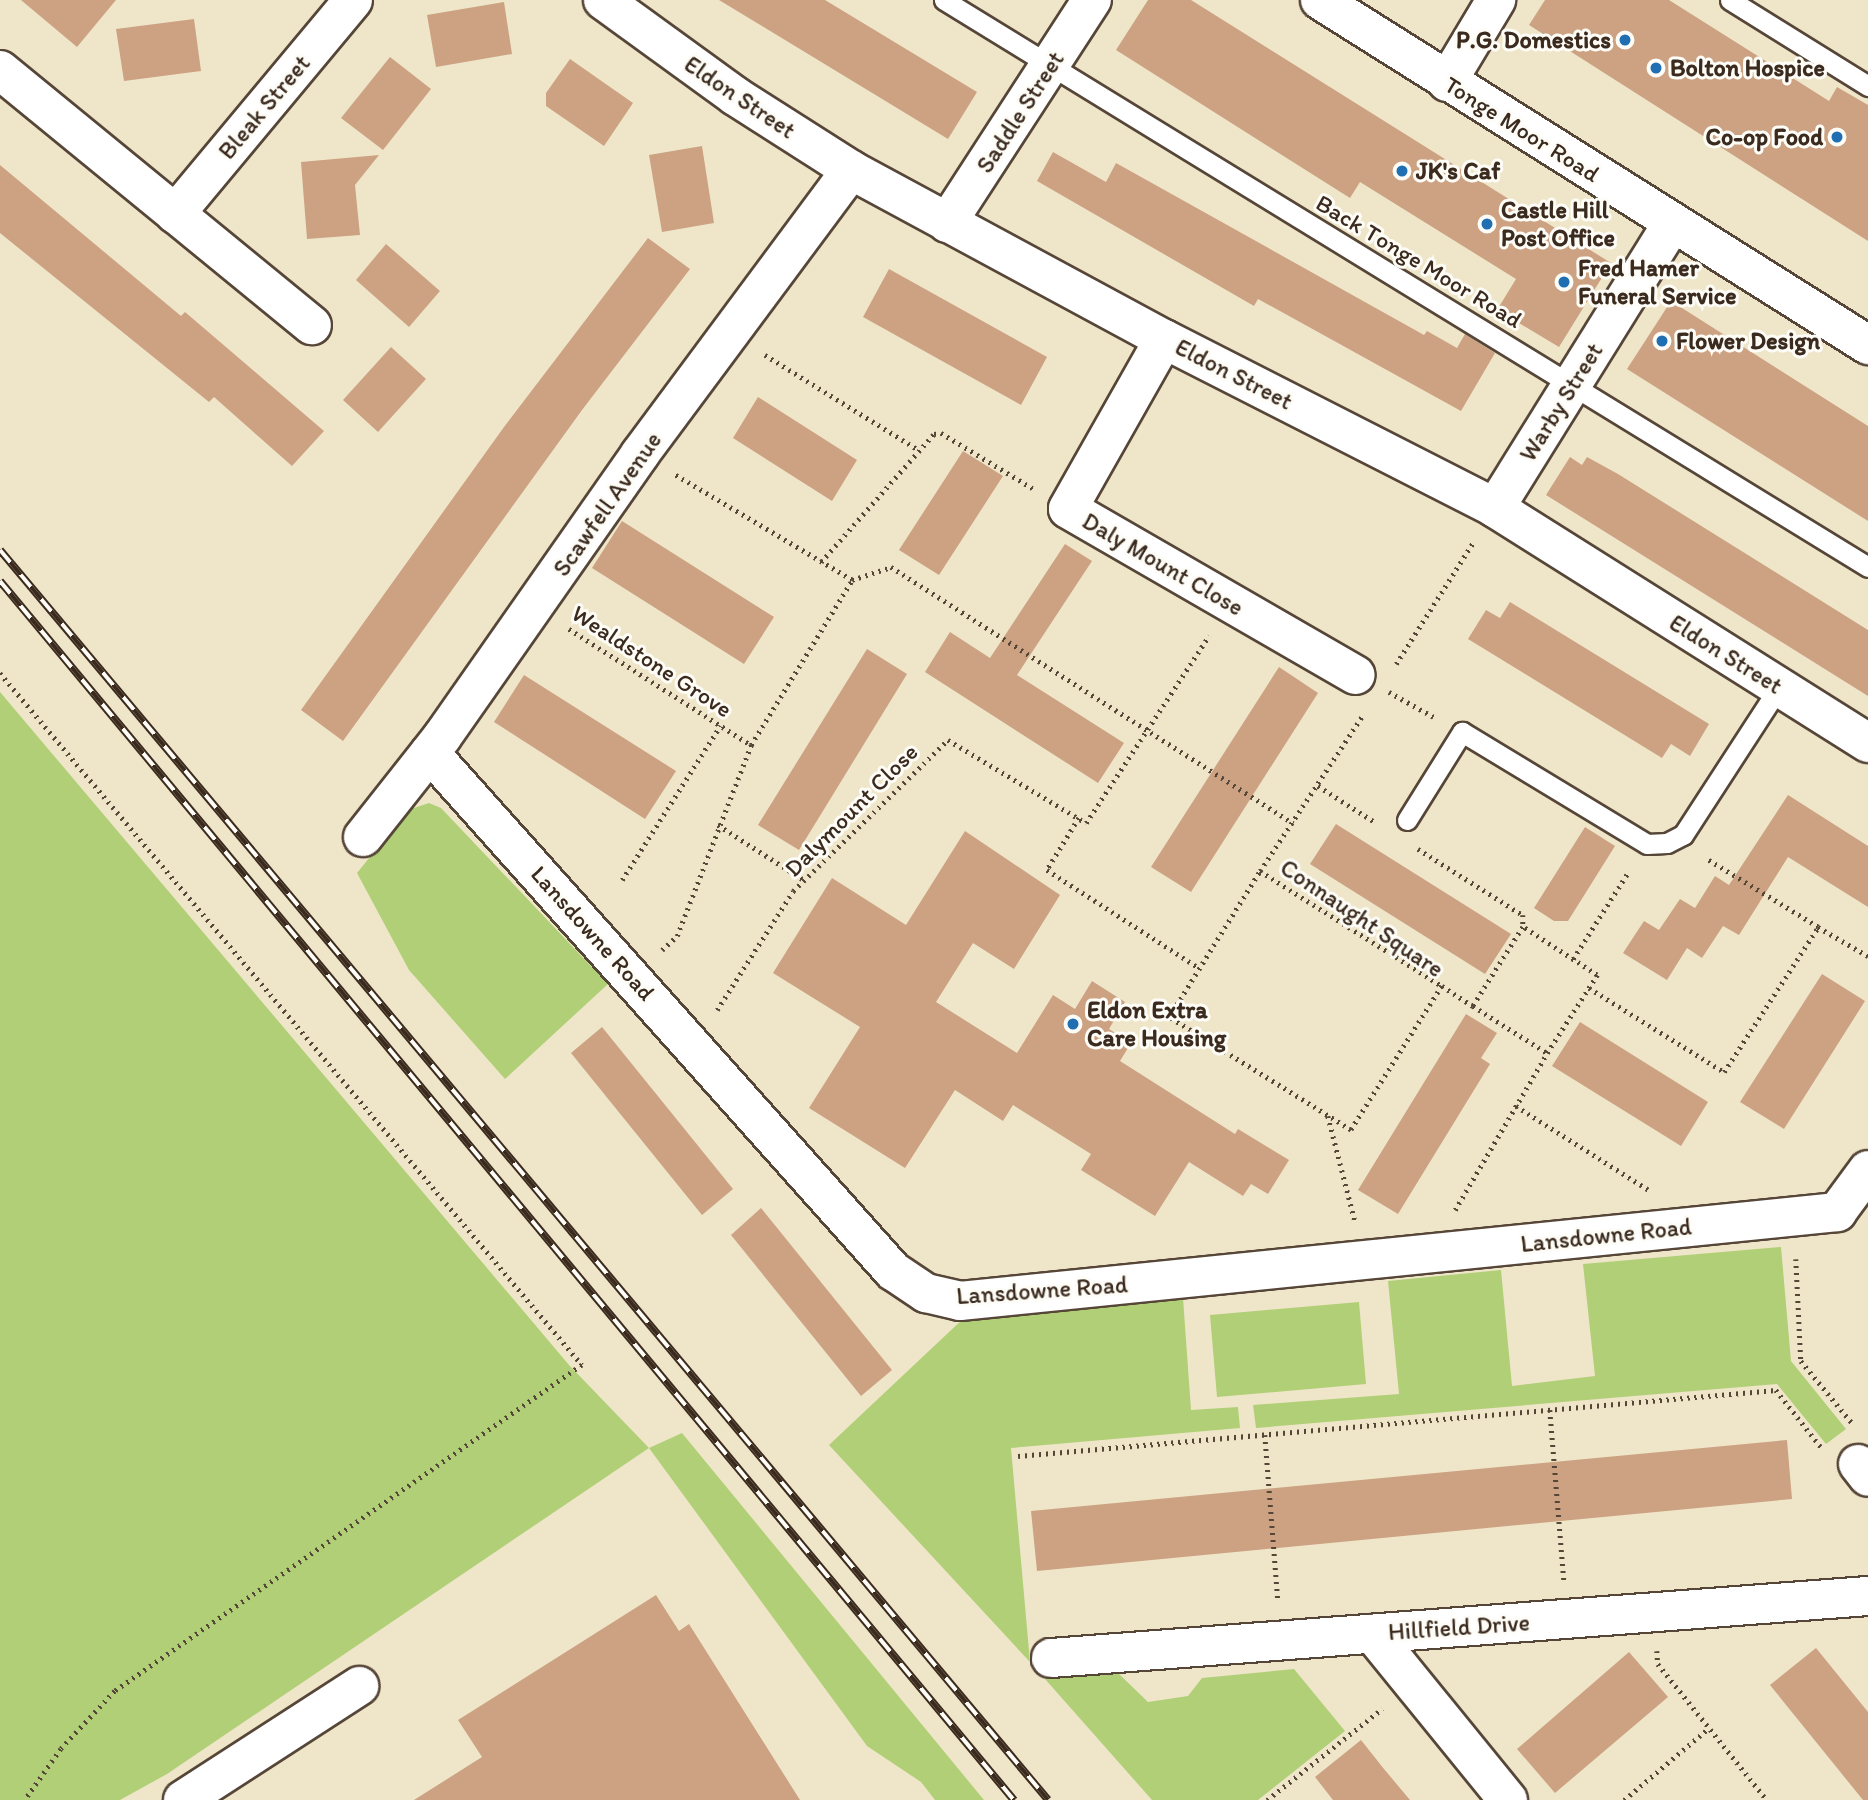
<!DOCTYPE html>
<style>
body{margin:0}
#map{position:relative;width:1868px;height:1800px;overflow:hidden;background:#efe6c9;font-family:Itim,sans-serif}
div>[style]{position:absolute}
[style*='--x']{left:calc(var(--x)*1px);top:calc(var(--y)*1px);width:calc(var(--w)*1px);rotate:calc(var(--a)*1deg)}
.green>*{inset:0;background:#b1cf77}
.building>*{inset:0;background:#cca282}
.path>*{height:4.5px;margin-top:-2.25px;transform-origin:0;background:repeating-linear-gradient(90deg,#564638 0 2px,transparent 0 7px)}
.roads{filter:drop-shadow(2px 0 #564638) drop-shadow(-2px 0 #564638) drop-shadow(0 2px #564638) drop-shadow(0 -2px #564638)}
.lane>*{height:19px;margin:-9.5px;padding:0 9.5px;transform-origin:9.5px;border-radius:9.5px;background:#fff}
.street>*{height:38px;margin:-19px;padding:0 19px;transform-origin:19px;border-radius:19px;background:#fff}
.primary>*{height:38px;margin:-19px;padding:0 19px;transform-origin:19px;border-radius:19px;background:#fff}
.rail>*{height:8px;margin-top:-4px;transform-origin:0;background:repeating-linear-gradient(90deg,#fdfcf7 0 16px,#3b2a1e 0 32px);box-sizing:border-box;border-block:2px solid #3b2a1e}
.dots>*{width:19px;height:19px;translate:-50% -50%;box-sizing:border-box;border:4px solid #fdfcf7;border-radius:50%}
span{translate:-50% -50%;white-space:nowrap;text-align:center;line-height:1.15;-webkit-text-stroke:6px #fdfcf7;paint-order:stroke}
.poi-label{font-size:24px;color:#3b2a1e;font-weight:700}
.right{translate:-100% -50%;text-align:right}
.left{translate:0 -50%;text-align:left}
.street-label{font-size:24px;color:#3b2a1e}
</style>
<div id="map">
<div class="green">
<i style="clip-path:polygon(0 692px,569px 1365px,649px 1448px,682px 1433px,984px 1800px,935px 1800px,921px 1782px,867px 1746px,649px 1448px,167px 1774px,120px 1800px,0 1800px)"></i>
<i style="clip-path:polygon(429px 803px,441px 808px,608px 984px,505px 1079px,409px 970px,357px 873px,408px 810px)"></i>
<i style="clip-path:polygon(1781px 1247px,1791px 1361px,1846px 1429px,1826px 1444px,1777px 1384px,1256px 1428px,1253px 1405px,1399px 1394px,1388px 1281px,1501px 1270px,1512px 1386px,1595px 1376px,1583px 1264px)"></i>
<i style="clip-path:polygon(1183px 1298px,1191px 1410px,1238px 1407px,1240px 1428px,1011px 1448px,1030px 1662px,829px 1445px,965px 1317px)"></i>
<i style="clip-path:polygon(1359px 1302px,1366px 1384px,1217px 1397px,1210px 1315px)"></i>
<i style="clip-path:polygon(1294px 1669px,1345px 1731px,1258px 1800px,1152px 1800px,1045px 1679px,1118px 1673px,1148px 1702px,1188px 1696px,1202px 1678px)"></i>
</div>
<div class="building">
<i style="clip-path:polygon(21px 0,116px 0,77px 47px)"></i>
<i style="clip-path:polygon(719px 0,825px 0,977px 92px,948px 139px)"></i>
<i style="clip-path:polygon(1148px 0,1191px 0,1611px 263px,1559px 347px,1497px 310px,1516px 279px,1360px 182px,1350px 198px,1116px 50px)"></i>
<i style="clip-path:polygon(1545px 0,1669px 0,1829px 101px,1837px 87px,1868px 105px,1868px 241px,1529px 25px)"></i>
<i style="clip-path:polygon(504px 2px,512px 54px,436px 67px,427px 15px)"></i>
<i style="clip-path:polygon(194px 19px,201px 71px,124px 81px,116px 29px)"></i>
<i style="clip-path:polygon(390px 57px,431px 89px,383px 150px,341px 118px)"></i>
<i style="clip-path:polygon(570px 59px,633px 103px,604px 146px,546px 106px,546px 93px)"></i>
<i style="clip-path:polygon(702px 146px,714px 223px,662px 232px,649px 155px)"></i>
<i style="clip-path:polygon(1053px 152px,1106px 182px,1116px 163px,1424px 335px,1427px 331px,1457px 348px,1465px 334px,1495px 353px,1461px 411px,1258px 299px,1254px 306px,1037px 181px)"></i>
<i style="clip-path:polygon(379px 155px,355px 185px,360px 235px,307px 239px,301px 162px)"></i>
<i style="clip-path:polygon(0 165px,181px 316px,185px 312px,324px 431px,292px 466px,214px 397px,209px 402px,0 233px)"></i>
<i style="clip-path:polygon(648px 238px,690px 269px,582px 410px,343px 741px,301px 710px,504px 427px)"></i>
<i style="clip-path:polygon(386px 244px,440px 291px,409px 327px,356px 280px)"></i>
<i style="clip-path:polygon(889px 269px,1047px 357px,1021px 405px,863px 317px)"></i>
<i style="clip-path:polygon(1671px 301px,1868px 426px,1868px 521px,1627px 369px)"></i>
<i style="clip-path:polygon(391px 347px,426px 379px,378px 432px,343px 400px)"></i>
<i style="clip-path:polygon(758px 397px,857px 460px,832px 501px,733px 438px)"></i>
<i style="clip-path:polygon(963px 451px,1003px 476px,939px 575px,899px 550px)"></i>
<i style="clip-path:polygon(1570px 457px,1582px 465px,1587px 457px,1618px 474px,1868px 630px,1868px 696px,1546px 495px)"></i>
<i style="clip-path:polygon(622px 521px,774px 617px,744px 664px,592px 568px)"></i>
<i style="clip-path:polygon(1065px 544px,1092px 561px,1017px 675px,1124px 743px,1098px 783px,925px 672px,950px 632px,990px 658px)"></i>
<i style="clip-path:polygon(1510px 602px,1709px 724px,1690px 756px,1671px 744px,1662px 758px,1468px 639px,1486px 610px,1500px 618px)"></i>
<i style="clip-path:polygon(867px 649px,907px 674px,799px 850px,758px 825px)"></i>
<i style="clip-path:polygon(1279px 667px,1318px 693px,1191px 892px,1151px 867px)"></i>
<i style="clip-path:polygon(524px 675px,676px 771px,645px 819px,494px 722px)"></i>
<i style="clip-path:polygon(1788px 795px,1868px 846px,1868px 907px,1788px 857px,1739px 935px,1723px 926px,1702px 958px,1687px 948px,1667px 980px,1623px 953px,1644px 921px,1659px 930px,1680px 899px,1695px 908px,1715px 876px,1729px 885px)"></i>
<i style="clip-path:polygon(1336px 824px,1511px 934px,1485px 974px,1310px 864px)"></i>
<i style="clip-path:polygon(1585px 827px,1615px 846px,1568px 921px,1554px 921px,1534px 908px)"></i>
<i style="clip-path:polygon(965px 831px,1060px 895px,1014px 969px,973px 943px,936px 1002px,1017px 1053px,1053px 995px,1075px 1009px,1092px 981px,1125px 1002px,1109px 1029px,1131px 1043px,1120px 1061px,1235px 1134px,1238px 1129px,1289px 1160px,1268px 1194px,1251px 1184px,1243px 1196px,1189px 1162px,1155px 1216px,1081px 1170px,1091px 1154px,1013px 1105px,1003px 1121px,955px 1090px,905px 1168px,809px 1108px,860px 1027px,773px 973px,832px 878px,906px 925px)"></i>
<i style="clip-path:polygon(1822px 974px,1865px 1001px,1784px 1129px,1740px 1102px)"></i>
<i style="clip-path:polygon(1466px 1014px,1497px 1033px,1481px 1058px,1490px 1064px,1398px 1214px,1358px 1190px)"></i>
<i style="clip-path:polygon(1580px 1022px,1708px 1102px,1681px 1146px,1552px 1066px)"></i>
<i style="clip-path:polygon(602px 1027px,733px 1189px,702px 1215px,571px 1053px)"></i>
<i style="clip-path:polygon(761px 1208px,892px 1370px,861px 1396px,731px 1235px)"></i>
<i style="clip-path:polygon(1787px 1440px,1792px 1499px,1037px 1571px,1031px 1511px)"></i>
<i style="clip-path:polygon(656px 1595px,679px 1631px,689px 1624px,800px 1800px,414px 1800px,482px 1757px,458px 1720px)"></i>
<i style="clip-path:polygon(1816px 1648px,1868px 1712px,1868px 1800px,1863px 1800px,1770px 1685px)"></i>
<i style="clip-path:polygon(1629px 1652px,1668px 1697px,1555px 1793px,1517px 1749px)"></i>
<i style="clip-path:polygon(1361px 1740px,1384px 1769px,1410px 1800px,1333px 1800px,1315px 1777px)"></i>
</div>
<div class="path">
<i style="--x:765;--y:355;--w:181;--a:31.7"></i>
<i style="--x:821;--y:562;--w:171;--a:-48.6"></i>
<i style="--x:934;--y:434;--w:7;--a:-8"></i>
<i style="--x:941;--y:433;--w:109;--a:31.1"></i>
<i style="--x:852;--y:580;--w:41;--a:-18.4"></i>
<i style="--x:891;--y:567;--w:477;--a:32.5"></i>
<i style="--x:569;--y:629;--w:216;--a:32.5"></i>
<i style="--x:1396;--y:664;--w:146;--a:-57.6"></i>
<i style="--x:0;--y:673;--w:904;--a:49.93"></i>
<i style="--x:582;--y:1365;--w:570;--a:145.08"></i>
<i style="--x:115;--y:1691;--w:79;--a:133"></i>
<i style="--x:61;--y:1749;--w:62;--a:125.2"></i>
<i style="--x:1389;--y:692;--w:51;--a:29.1"></i>
<i style="--x:1318;--y:786;--w:67;--a:32.3"></i>
<i style="--x:1079;--y:818;--w:61;--a:121.6"></i>
<i style="--x:1047;--y:870;--w:181;--a:32.8"></i>
<i style="--x:718;--y:825;--w:102;--a:32.6"></i>
<i style="--x:1418;--y:849;--w:124;--a:32.2"></i>
<i style="--x:1523;--y:915;--w:12;--a:90"></i>
<i style="--x:1523;--y:927;--w:93;--a:122.3"></i>
<i style="--x:1473;--y:1006;--w:88;--a:32.4"></i>
<i style="--x:1547;--y:1053;--w:93;--a:-57.3"></i>
<i style="--x:1597;--y:975;--w:88;--a:-147"></i>
<i style="--x:1260;--y:871;--w:215;--a:32.3"></i>
<i style="--x:1442;--y:986;--w:170;--a:122.3"></i>
<i style="--x:1351;--y:1130;--w:214;--a:-148.2"></i>
<i style="--x:1169;--y:1017;--w:172;--a:-58.1"></i>
<i style="--x:1260;--y:871;--w:187;--a:-56.6"></i>
<i style="--x:622;--y:880;--w:183;--a:-57.5"></i>
<i style="--x:1818;--y:927;--w:58;--a:30.1"></i>
<i style="--x:662;--y:950;--w:21;--a:-43"></i>
<i style="--x:677;--y:936;--w:205;--a:-68.8"></i>
<i style="--x:751;--y:745;--w:193;--a:-58.5"></i>
<i style="--x:852;--y:580;--w:206;--a:-149.3"></i>
<i style="--x:1573;--y:959;--w:104;--a:-57.5"></i>
<i style="--x:1442;--y:986;--w:37;--a:33"></i>
<i style="--x:1589;--y:988;--w:159;--a:31.9"></i>
<i style="--x:1724;--y:1072;--w:173;--a:-57"></i>
<i style="--x:1818;--y:927;--w:132;--a:-148.6"></i>
<i style="--x:717;--y:1010;--w:141;--a:-57.4"></i>
<i style="--x:793;--y:891;--w:216;--a:-44.3"></i>
<i style="--x:948;--y:740;--w:161;--a:31"></i>
<i style="--x:1086;--y:823;--w:224;--a:-56.7"></i>
<i style="--x:1516;--y:1106;--w:157;--a:32.3"></i>
<i style="--x:1328;--y:1116;--w:108;--a:75.6"></i>
<i style="--x:1455;--y:1210;--w:182;--a:-59.6"></i>
<i style="--x:1796;--y:1259;--w:102;--a:87.2"></i>
<i style="--x:1801;--y:1361;--w:82;--a:50.5"></i>
<i style="--x:1550;--y:1410;--w:171;--a:85.3"></i>
<i style="--x:1265;--y:1435;--w:168;--a:85.5"></i>
<i style="--x:1018;--y:1456;--w:761;--a:-4.98"></i>
<i style="--x:1776;--y:1390;--w:73;--a:51.7"></i>
<i style="--x:1657;--y:1651;--w:13;--a:86"></i>
<i style="--x:1658;--y:1664;--w:174;--a:51.3"></i>
<i style="--x:1267;--y:1800;--w:147;--a:-38.4"></i>
<i style="--x:1624;--y:1800;--w:111;--a:-40.3"></i>
</div>
<div class="roads">
<div class="lane">
<i style="--x:944;--y:0;--w:1084;--a:31.53"></i>
<i style="--x:1730;--y:0;--w:163;--a:31.9"></i>
<i style="--x:1407;--y:820;--w:104;--a:-58"></i>
<i style="--x:1462;--y:732;--w:216;--a:31.2"></i>
<i style="--x:1647;--y:844;--w:20;--a:-3"></i>
<i style="--x:1667;--y:843;--w:18;--a:-27"></i>
<i style="--x:1683;--y:835;--w:176;--a:-57"></i>
</div>
<div class="street">
<i style="--x:603;--y:0;--w:163;--a:36"></i>
<i style="--x:735;--y:96;--w:138;--a:32.5"></i>
<i style="--x:851;--y:170;--w:356;--a:28.4"></i>
<i style="--x:1164;--y:339;--w:372;--a:27"></i>
<i style="--x:1495;--y:508;--w:441;--a:32.2"></i>
<i style="--x:0;--y:70;--w:403;--a:39.3"></i>
<i style="--x:1447;--y:82;--w:96;--a:-59.1"></i>
<i style="--x:175;--y:214;--w:278;--a:-50.2"></i>
<i style="--x:947;--y:223;--w:266;--a:-57"></i>
<i style="--x:1164;--y:339;--w:195;--a:119.5"></i>
<i style="--x:1068;--y:509;--w:332;--a:30"></i>
<i style="--x:1495;--y:508;--w:335;--a:-58.1"></i>
<i style="--x:430;--y:753;--w:695;--a:48.21"></i>
<i style="--x:893;--y:1271;--w:40;--a:34"></i>
<i style="--x:926;--y:1293;--w:35;--a:13"></i>
<i style="--x:960;--y:1301;--w:882;--a:-5.79"></i>
<i style="--x:1837;--y:1212;--w:52;--a:-53.6"></i>
<i style="--x:363;--y:837;--w:127;--a:-51.7"></i>
<i style="--x:442;--y:737;--w:345;--a:-55"></i>
<i style="--x:640;--y:454;--w:354;--a:-53.4"></i>
<i style="--x:1858;--y:1464;--w:16;--a:52"></i>
<i style="--x:1373;--y:1634;--w:214;--a:50.9"></i>
<i style="--x:1051;--y:1658;--w:819;--a:-4.34"></i>
<i style="--x:183;--y:1800;--w:210;--a:-32.9"></i>
</div>
<div class="primary">
<i style="--x:1320;--y:0;--w:648;--a:32.19"></i>
</div>
</div>
<div class="rail">
<i style="--x:0;--y:550;--w:1631;--a:50.02"></i>
<i style="--x:0;--y:581;--w:1586;--a:50.25"></i>
</div>
<div class="dots">
<i style="left:1625px;top:40px;background:#1f6fb2"></i>
<i style="left:1656px;top:68px;background:#1f6fb2"></i>
<i style="left:1837px;top:137px;background:#1f6fb2"></i>
<i style="left:1402px;top:171px;background:#1f6fb2"></i>
<i style="left:1487px;top:224px;background:#1f6fb2"></i>
<i style="left:1564px;top:282px;background:#1f6fb2"></i>
<i style="left:1662px;top:341px;background:#1f6fb2"></i>
<i style="left:1073px;top:1024px;background:#1f6fb2"></i>
</div>
<div class="poi-label">
<span class="right" style="left:1611px;top:40px">P.G. Domestics</span>
<span class="left" style="left:1670px;top:68px">Bolton Hospice</span>
<span class="right" style="left:1823px;top:137px">Co-op Food</span>
<span class="left" style="left:1416px;top:171px">JK's Caf</span>
<span class="left" style="left:1501px;top:224px">Castle Hill<br>Post Office</span>
<span class="left" style="left:1578px;top:282px">Fred Hamer<br>Funeral Service</span>
<span class="left" style="left:1676px;top:341px">Flower Design</span>
<span class="left" style="left:1087px;top:1024px">Eldon Extra<br>Care Housing</span>
</div>
<div class="street-label">
<span style="left:740px;top:97px;rotate:34deg">Eldon Street</span>
<span style="left:264px;top:107px;rotate:-50deg">Bleak Street</span>
<span style="left:1020px;top:112px;rotate:-57deg">Saddle Street</span>
<span style="left:1522px;top:129px;rotate:32deg">Tonge Moor Road</span>
<span style="left:1419px;top:261px;rotate:31deg">Back Tonge Moor Road</span>
<span style="left:1234px;top:374px;rotate:27deg">Eldon Street</span>
<span style="left:1561px;top:402px;rotate:-58deg">Warby Street</span>
<span style="left:607px;top:504px;rotate:-55deg">Scawfell Avenue</span>
<span style="left:1163px;top:564px;rotate:30deg">Daly Mount Close</span>
<span style="left:1726px;top:654px;rotate:32deg">Eldon Street</span>
<span style="left:652px;top:661px;rotate:33deg">Wealdstone Grove</span>
<span style="left:851px;top:810px;rotate:-45deg">Dalymount Close</span>
<span style="left:1362px;top:918px;rotate:34deg">Connaught Square</span>
<span style="left:593px;top:933px;rotate:48deg">Lansdowne Road</span>
<span style="left:1606px;top:1235px;rotate:-6deg">Lansdowne Road</span>
<span style="left:1042px;top:1290px;rotate:-4deg">Lansdowne Road</span>
<span style="left:1459px;top:1627px;rotate:-4deg">Hillfield Drive</span>
</div>
</div>
